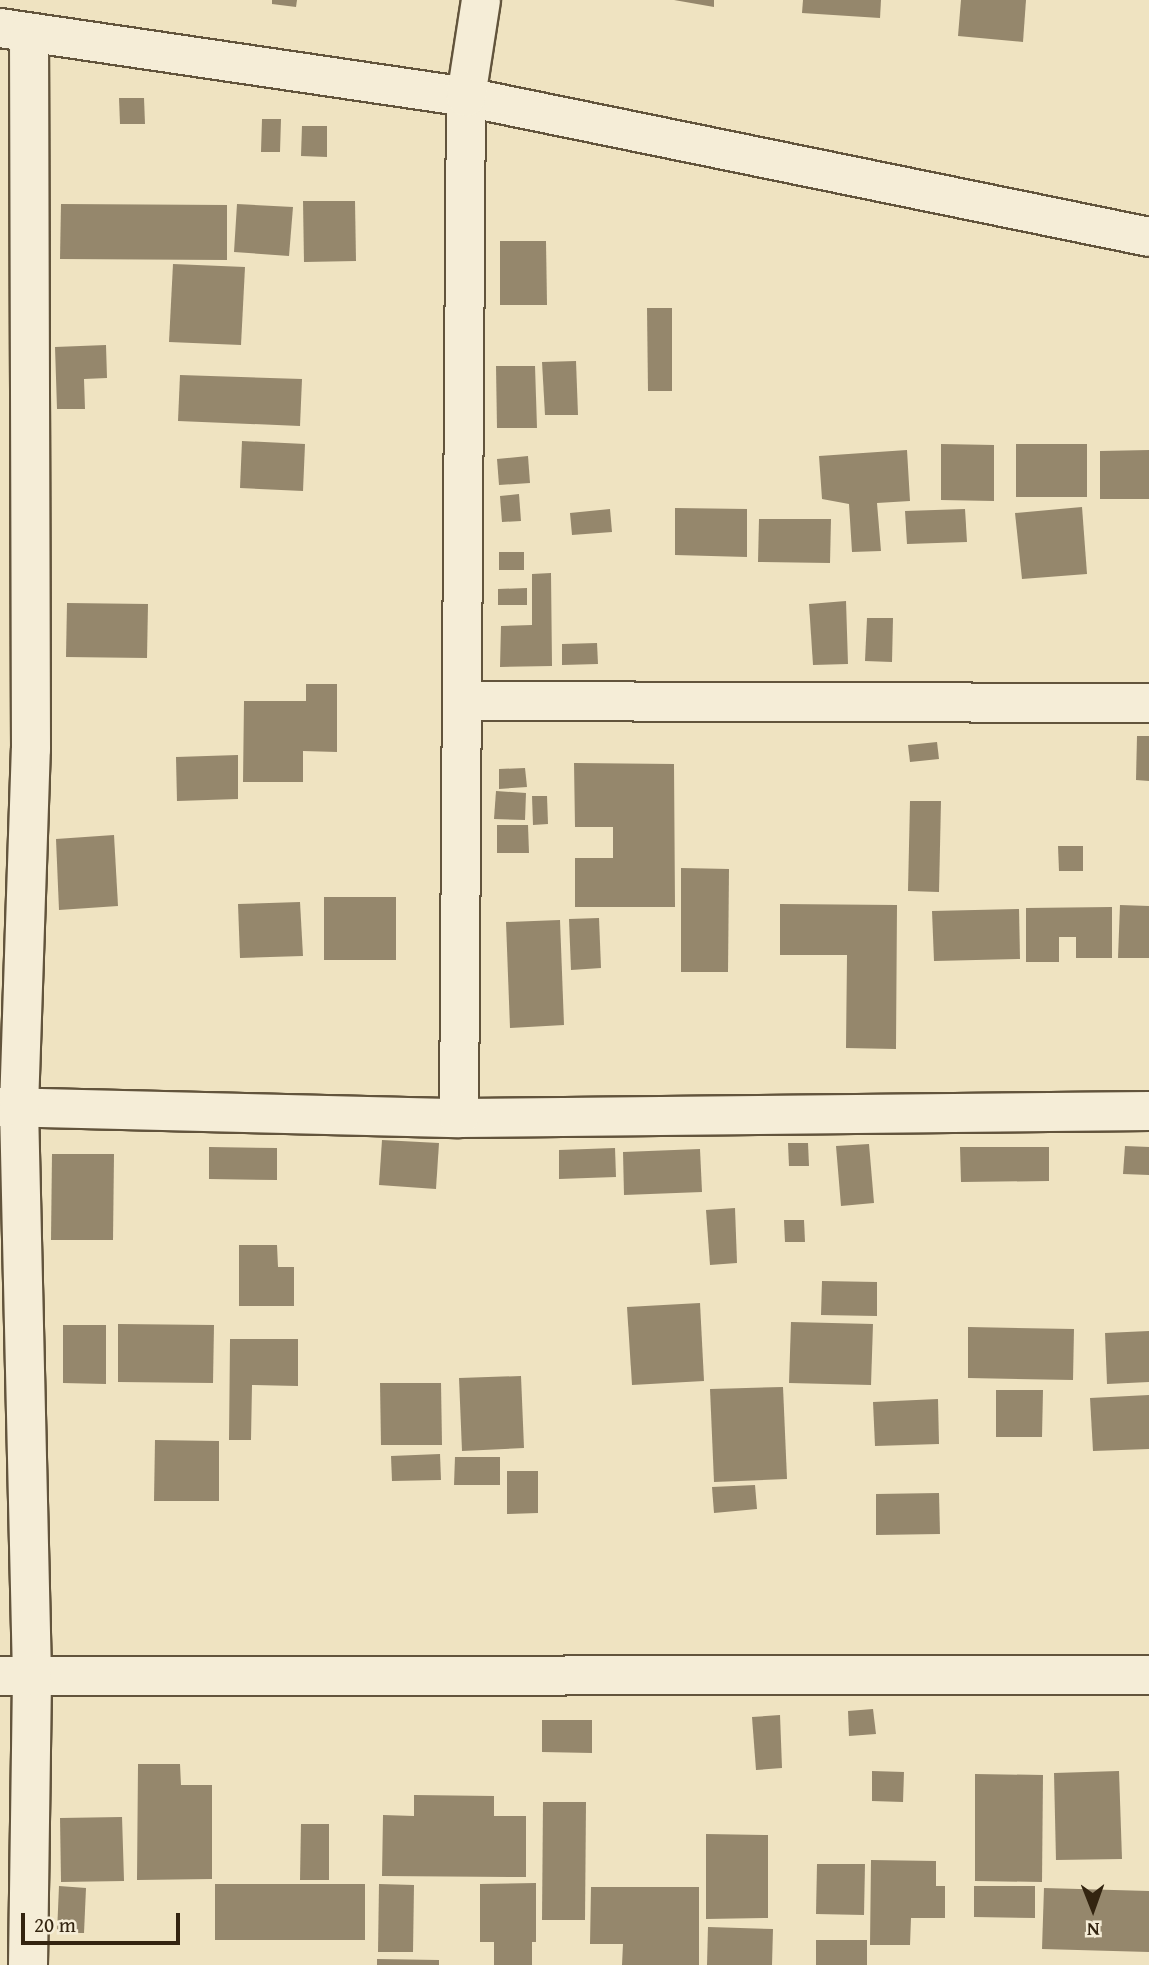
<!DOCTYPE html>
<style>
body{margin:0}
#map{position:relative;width:1149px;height:1965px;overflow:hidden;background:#efe3c1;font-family:"Gentium Book Plus",serif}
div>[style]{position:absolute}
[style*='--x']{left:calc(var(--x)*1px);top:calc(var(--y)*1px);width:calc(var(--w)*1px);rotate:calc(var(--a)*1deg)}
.building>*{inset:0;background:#95876c}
.roads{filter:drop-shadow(2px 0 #62543c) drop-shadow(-2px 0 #62543c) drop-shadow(0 2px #62543c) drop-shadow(0 -2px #62543c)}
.minor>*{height:38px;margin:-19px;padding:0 19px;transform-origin:19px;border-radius:19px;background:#f5edd7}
span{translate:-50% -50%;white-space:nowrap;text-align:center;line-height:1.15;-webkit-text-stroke:5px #f5edd7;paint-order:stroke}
.north{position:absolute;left:1058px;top:1874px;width:70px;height:70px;-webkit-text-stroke:5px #f5edd7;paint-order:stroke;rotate:179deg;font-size:19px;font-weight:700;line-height:28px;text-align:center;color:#332410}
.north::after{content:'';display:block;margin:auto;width:24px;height:32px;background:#332410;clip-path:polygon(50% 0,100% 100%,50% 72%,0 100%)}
.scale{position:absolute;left:21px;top:1913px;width:159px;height:32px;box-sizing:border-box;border:4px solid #332410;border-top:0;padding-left:9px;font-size:21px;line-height:24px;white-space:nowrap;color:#332410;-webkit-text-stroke:5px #f5edd7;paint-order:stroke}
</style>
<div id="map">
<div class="building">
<i style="clip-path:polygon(272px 0,297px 0,296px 7px,272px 4px)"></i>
<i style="clip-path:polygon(674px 0,714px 0,714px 7px)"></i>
<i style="clip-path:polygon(803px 0,881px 0,880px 18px,802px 13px)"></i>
<i style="clip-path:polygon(961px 0,1026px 0,1023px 42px,958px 36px)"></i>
<i style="clip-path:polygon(119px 98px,144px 98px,145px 124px,120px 124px)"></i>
<i style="clip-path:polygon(262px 119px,281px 119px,280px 152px,261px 152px)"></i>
<i style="clip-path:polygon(302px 126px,327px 126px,327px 157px,301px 156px)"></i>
<i style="clip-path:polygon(303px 201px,355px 201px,356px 261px,304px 262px)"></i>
<i style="clip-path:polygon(61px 204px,227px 205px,227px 260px,60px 259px)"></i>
<i style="clip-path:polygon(237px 204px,293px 207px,289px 256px,234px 252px)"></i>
<i style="clip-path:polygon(500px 241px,546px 241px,547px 305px,500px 305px)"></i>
<i style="clip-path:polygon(173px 264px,245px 267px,241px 345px,169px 342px)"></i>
<i style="clip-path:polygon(647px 308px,672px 308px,672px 391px,648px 391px)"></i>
<i style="clip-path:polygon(106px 345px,107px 378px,84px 379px,85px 409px,57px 409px,55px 347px)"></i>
<i style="clip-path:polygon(576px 361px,578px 415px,545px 415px,542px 362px)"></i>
<i style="clip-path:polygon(496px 366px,535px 366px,537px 428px,497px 428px)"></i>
<i style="clip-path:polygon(180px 375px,302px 379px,300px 426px,178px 421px)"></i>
<i style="clip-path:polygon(242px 441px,305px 444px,303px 491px,240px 488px)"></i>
<i style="clip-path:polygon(941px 444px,994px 445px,994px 501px,941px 500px)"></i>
<i style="clip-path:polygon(1016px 444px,1087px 444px,1087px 497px,1016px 497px)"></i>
<i style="clip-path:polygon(907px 450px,910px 501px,877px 503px,881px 551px,852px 552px,849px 504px,822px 499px,819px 456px)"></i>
<i style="clip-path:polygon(1149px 450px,1149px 499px,1100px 499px,1100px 451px)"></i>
<i style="clip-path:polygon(528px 456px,530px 483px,499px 485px,497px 459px)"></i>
<i style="clip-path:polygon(519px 494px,521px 521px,502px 522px,500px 496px)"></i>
<i style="clip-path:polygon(1082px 507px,1087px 574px,1022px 579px,1015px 513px)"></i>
<i style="clip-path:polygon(675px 508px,747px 509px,747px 557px,675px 555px)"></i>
<i style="clip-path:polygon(610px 509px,612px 532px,572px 535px,570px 513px)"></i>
<i style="clip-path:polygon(965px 509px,967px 542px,907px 544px,905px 511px)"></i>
<i style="clip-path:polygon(759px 519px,831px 519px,830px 563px,758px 562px)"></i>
<i style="clip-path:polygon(499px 552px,524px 552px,524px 570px,499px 570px)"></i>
<i style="clip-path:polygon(551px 573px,552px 666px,500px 667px,501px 626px,532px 625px,532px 574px)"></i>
<i style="clip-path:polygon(527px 588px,527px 605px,498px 605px,498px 589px)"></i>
<i style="clip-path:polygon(846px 601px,848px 664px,813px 665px,809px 604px)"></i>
<i style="clip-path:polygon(67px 603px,148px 604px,147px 658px,66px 657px)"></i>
<i style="clip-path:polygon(867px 618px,893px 618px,892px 662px,865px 661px)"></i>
<i style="clip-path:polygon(597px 643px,598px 664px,562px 665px,562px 644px)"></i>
<i style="clip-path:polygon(306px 684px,337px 684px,337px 752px,303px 751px,303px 782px,243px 782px,244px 701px,306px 701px)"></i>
<i style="clip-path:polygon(1137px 736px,1149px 736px,1149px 781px,1136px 780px)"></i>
<i style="clip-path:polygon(937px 742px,939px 759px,910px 762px,908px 745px)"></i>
<i style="clip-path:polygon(238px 755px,238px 799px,177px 801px,176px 757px)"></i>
<i style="clip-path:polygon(574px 763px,674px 764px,675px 907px,575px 907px,575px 858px,613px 858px,613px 827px,575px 827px)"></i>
<i style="clip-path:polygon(525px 768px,527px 787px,499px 789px,499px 769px)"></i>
<i style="clip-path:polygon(496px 791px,526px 793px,525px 820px,494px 819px)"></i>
<i style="clip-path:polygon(532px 796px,547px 796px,548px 824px,533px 825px)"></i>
<i style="clip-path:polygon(910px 801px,941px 801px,939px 892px,908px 891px)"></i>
<i style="clip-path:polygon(497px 825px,528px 825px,529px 853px,497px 853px)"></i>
<i style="clip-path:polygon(114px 835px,118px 906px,59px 910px,56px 839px)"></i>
<i style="clip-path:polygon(1058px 846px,1083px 846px,1083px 871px,1059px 871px)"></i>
<i style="clip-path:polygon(681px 868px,729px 869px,728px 972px,681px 972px)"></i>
<i style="clip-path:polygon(324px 897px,396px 897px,396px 960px,324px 960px)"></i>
<i style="clip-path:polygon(300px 902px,303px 956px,240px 958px,238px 904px)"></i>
<i style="clip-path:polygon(780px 904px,897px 905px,896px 1049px,846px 1048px,847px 955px,780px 955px)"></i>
<i style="clip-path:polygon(1120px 905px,1149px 906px,1149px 958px,1118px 958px)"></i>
<i style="clip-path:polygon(1112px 907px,1112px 958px,1076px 958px,1076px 937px,1059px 937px,1059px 962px,1026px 962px,1026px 908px)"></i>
<i style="clip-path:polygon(1019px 909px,1020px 959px,934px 961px,932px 911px)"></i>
<i style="clip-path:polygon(599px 918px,601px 968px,571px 970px,569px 919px)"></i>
<i style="clip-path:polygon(560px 920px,564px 1025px,510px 1028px,506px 922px)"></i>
<i style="clip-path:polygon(382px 1140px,439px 1143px,436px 1189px,379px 1185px)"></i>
<i style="clip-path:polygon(788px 1143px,808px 1143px,809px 1166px,789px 1166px)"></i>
<i style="clip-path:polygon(869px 1144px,874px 1203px,841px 1206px,836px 1146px)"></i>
<i style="clip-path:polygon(1125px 1146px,1149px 1147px,1149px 1175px,1123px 1174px)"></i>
<i style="clip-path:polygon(209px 1147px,277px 1148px,277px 1180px,209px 1179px)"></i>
<i style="clip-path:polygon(960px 1147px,1049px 1147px,1049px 1181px,961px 1182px)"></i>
<i style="clip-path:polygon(615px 1148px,616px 1177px,559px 1179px,559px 1150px)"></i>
<i style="clip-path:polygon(700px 1149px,702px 1192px,624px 1195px,623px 1152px)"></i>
<i style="clip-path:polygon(52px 1154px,114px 1154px,113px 1240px,51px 1240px)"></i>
<i style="clip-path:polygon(735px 1208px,737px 1263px,710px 1265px,706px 1210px)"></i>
<i style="clip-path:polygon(784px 1220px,804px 1220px,805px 1242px,785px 1242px)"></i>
<i style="clip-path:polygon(239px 1245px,277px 1245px,278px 1267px,294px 1267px,294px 1306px,239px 1306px)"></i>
<i style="clip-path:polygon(822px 1281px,877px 1282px,877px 1316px,821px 1315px)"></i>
<i style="clip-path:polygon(700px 1303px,704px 1381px,632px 1385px,627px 1307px)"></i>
<i style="clip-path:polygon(791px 1322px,873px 1324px,871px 1385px,789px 1383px)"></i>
<i style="clip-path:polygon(118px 1324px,214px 1325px,213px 1383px,118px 1382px)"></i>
<i style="clip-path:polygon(63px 1325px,106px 1325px,106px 1384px,63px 1383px)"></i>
<i style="clip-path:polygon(968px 1327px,1074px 1329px,1073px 1380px,968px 1378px)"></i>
<i style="clip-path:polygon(1149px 1331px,1149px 1382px,1107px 1384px,1105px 1333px)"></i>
<i style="clip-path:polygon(230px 1339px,298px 1339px,298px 1386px,252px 1385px,251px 1440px,229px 1440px)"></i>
<i style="clip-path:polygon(521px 1376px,524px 1448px,462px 1451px,459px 1378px)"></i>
<i style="clip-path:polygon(380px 1383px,441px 1383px,442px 1445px,381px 1445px)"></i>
<i style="clip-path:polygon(783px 1387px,787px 1479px,714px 1482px,710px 1389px)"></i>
<i style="clip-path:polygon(996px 1390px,1043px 1390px,1042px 1437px,996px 1437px)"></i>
<i style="clip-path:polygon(1149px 1395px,1149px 1449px,1093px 1451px,1090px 1398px)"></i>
<i style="clip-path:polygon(938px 1399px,939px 1444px,875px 1446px,873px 1402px)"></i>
<i style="clip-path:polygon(155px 1440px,219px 1441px,219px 1501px,154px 1501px)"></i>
<i style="clip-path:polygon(440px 1454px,441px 1480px,392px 1481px,391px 1456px)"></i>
<i style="clip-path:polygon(455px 1457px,500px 1457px,500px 1485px,454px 1485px)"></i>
<i style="clip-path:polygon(507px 1471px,538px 1471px,538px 1513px,507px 1514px)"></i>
<i style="clip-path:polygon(755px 1485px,757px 1509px,714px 1513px,712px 1487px)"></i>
<i style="clip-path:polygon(939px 1493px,940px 1534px,876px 1535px,876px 1494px)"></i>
<i style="clip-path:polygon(873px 1709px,876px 1734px,849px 1736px,848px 1711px)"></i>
<i style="clip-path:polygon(780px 1715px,782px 1768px,756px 1770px,752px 1717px)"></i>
<i style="clip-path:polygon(542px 1720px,592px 1720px,592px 1753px,542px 1752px)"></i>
<i style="clip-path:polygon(138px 1764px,180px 1764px,181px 1785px,212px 1785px,212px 1879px,137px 1880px)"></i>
<i style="clip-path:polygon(872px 1771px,904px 1772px,903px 1802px,872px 1801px)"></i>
<i style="clip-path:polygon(1119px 1771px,1122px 1859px,1056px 1860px,1054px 1773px)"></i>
<i style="clip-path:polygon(975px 1774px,1043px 1775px,1042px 1882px,975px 1881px)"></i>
<i style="clip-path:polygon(414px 1795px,494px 1796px,494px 1816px,526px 1816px,526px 1877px,382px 1876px,383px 1815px,414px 1816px)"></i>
<i style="clip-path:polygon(543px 1802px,586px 1802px,585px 1920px,542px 1920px)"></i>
<i style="clip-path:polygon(122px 1817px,124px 1881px,61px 1882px,60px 1818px)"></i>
<i style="clip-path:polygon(301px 1824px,329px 1824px,329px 1880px,300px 1880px)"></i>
<i style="clip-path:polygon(706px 1834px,768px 1835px,768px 1918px,706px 1919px)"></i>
<i style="clip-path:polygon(871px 1860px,936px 1861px,936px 1886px,945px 1886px,945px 1918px,911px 1918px,910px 1945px,870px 1945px)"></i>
<i style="clip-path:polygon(817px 1864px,865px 1864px,864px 1915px,816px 1914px)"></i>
<i style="clip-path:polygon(536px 1883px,536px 1942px,532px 1942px,532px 1965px,494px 1965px,494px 1942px,480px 1942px,480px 1884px)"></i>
<i style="clip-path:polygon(215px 1884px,365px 1884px,365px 1940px,215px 1940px)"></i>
<i style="clip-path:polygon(379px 1884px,414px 1885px,413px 1952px,378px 1952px)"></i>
<i style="clip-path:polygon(59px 1886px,86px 1888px,84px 1933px,57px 1933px)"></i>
<i style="clip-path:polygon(974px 1886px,1035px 1886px,1035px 1918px,974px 1917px)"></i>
<i style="clip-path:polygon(591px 1887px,699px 1887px,699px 1965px,622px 1965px,623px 1944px,590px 1944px)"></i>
<i style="clip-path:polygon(1044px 1888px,1149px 1891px,1149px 1952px,1042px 1949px)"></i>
<i style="clip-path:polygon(708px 1927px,773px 1929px,772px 1965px,707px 1965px)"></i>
<i style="clip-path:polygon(816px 1940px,867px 1940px,867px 1965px,816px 1965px)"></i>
<i style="clip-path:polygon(377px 1959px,439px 1960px,439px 1965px,377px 1965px)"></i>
</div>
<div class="roads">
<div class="minor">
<i style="--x:0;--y:28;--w:471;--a:8.4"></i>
<i style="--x:466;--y:97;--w:697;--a:11.58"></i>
<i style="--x:463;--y:701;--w:686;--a:0.17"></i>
<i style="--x:0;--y:1107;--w:459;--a:1.4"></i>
<i style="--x:459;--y:1118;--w:690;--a:-0.58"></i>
<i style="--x:459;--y:1118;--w:1021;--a:-89.61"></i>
<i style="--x:466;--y:97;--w:98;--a:-81.2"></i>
<i style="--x:0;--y:1676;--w:1149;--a:-0.05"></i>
<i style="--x:28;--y:1965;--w:289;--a:-89.2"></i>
<i style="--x:32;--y:1676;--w:569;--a:-91.31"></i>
<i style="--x:19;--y:1107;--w:358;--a:-88.1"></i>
<i style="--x:31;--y:749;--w:715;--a:-90.16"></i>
</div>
</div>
<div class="north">N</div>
<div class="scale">20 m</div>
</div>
